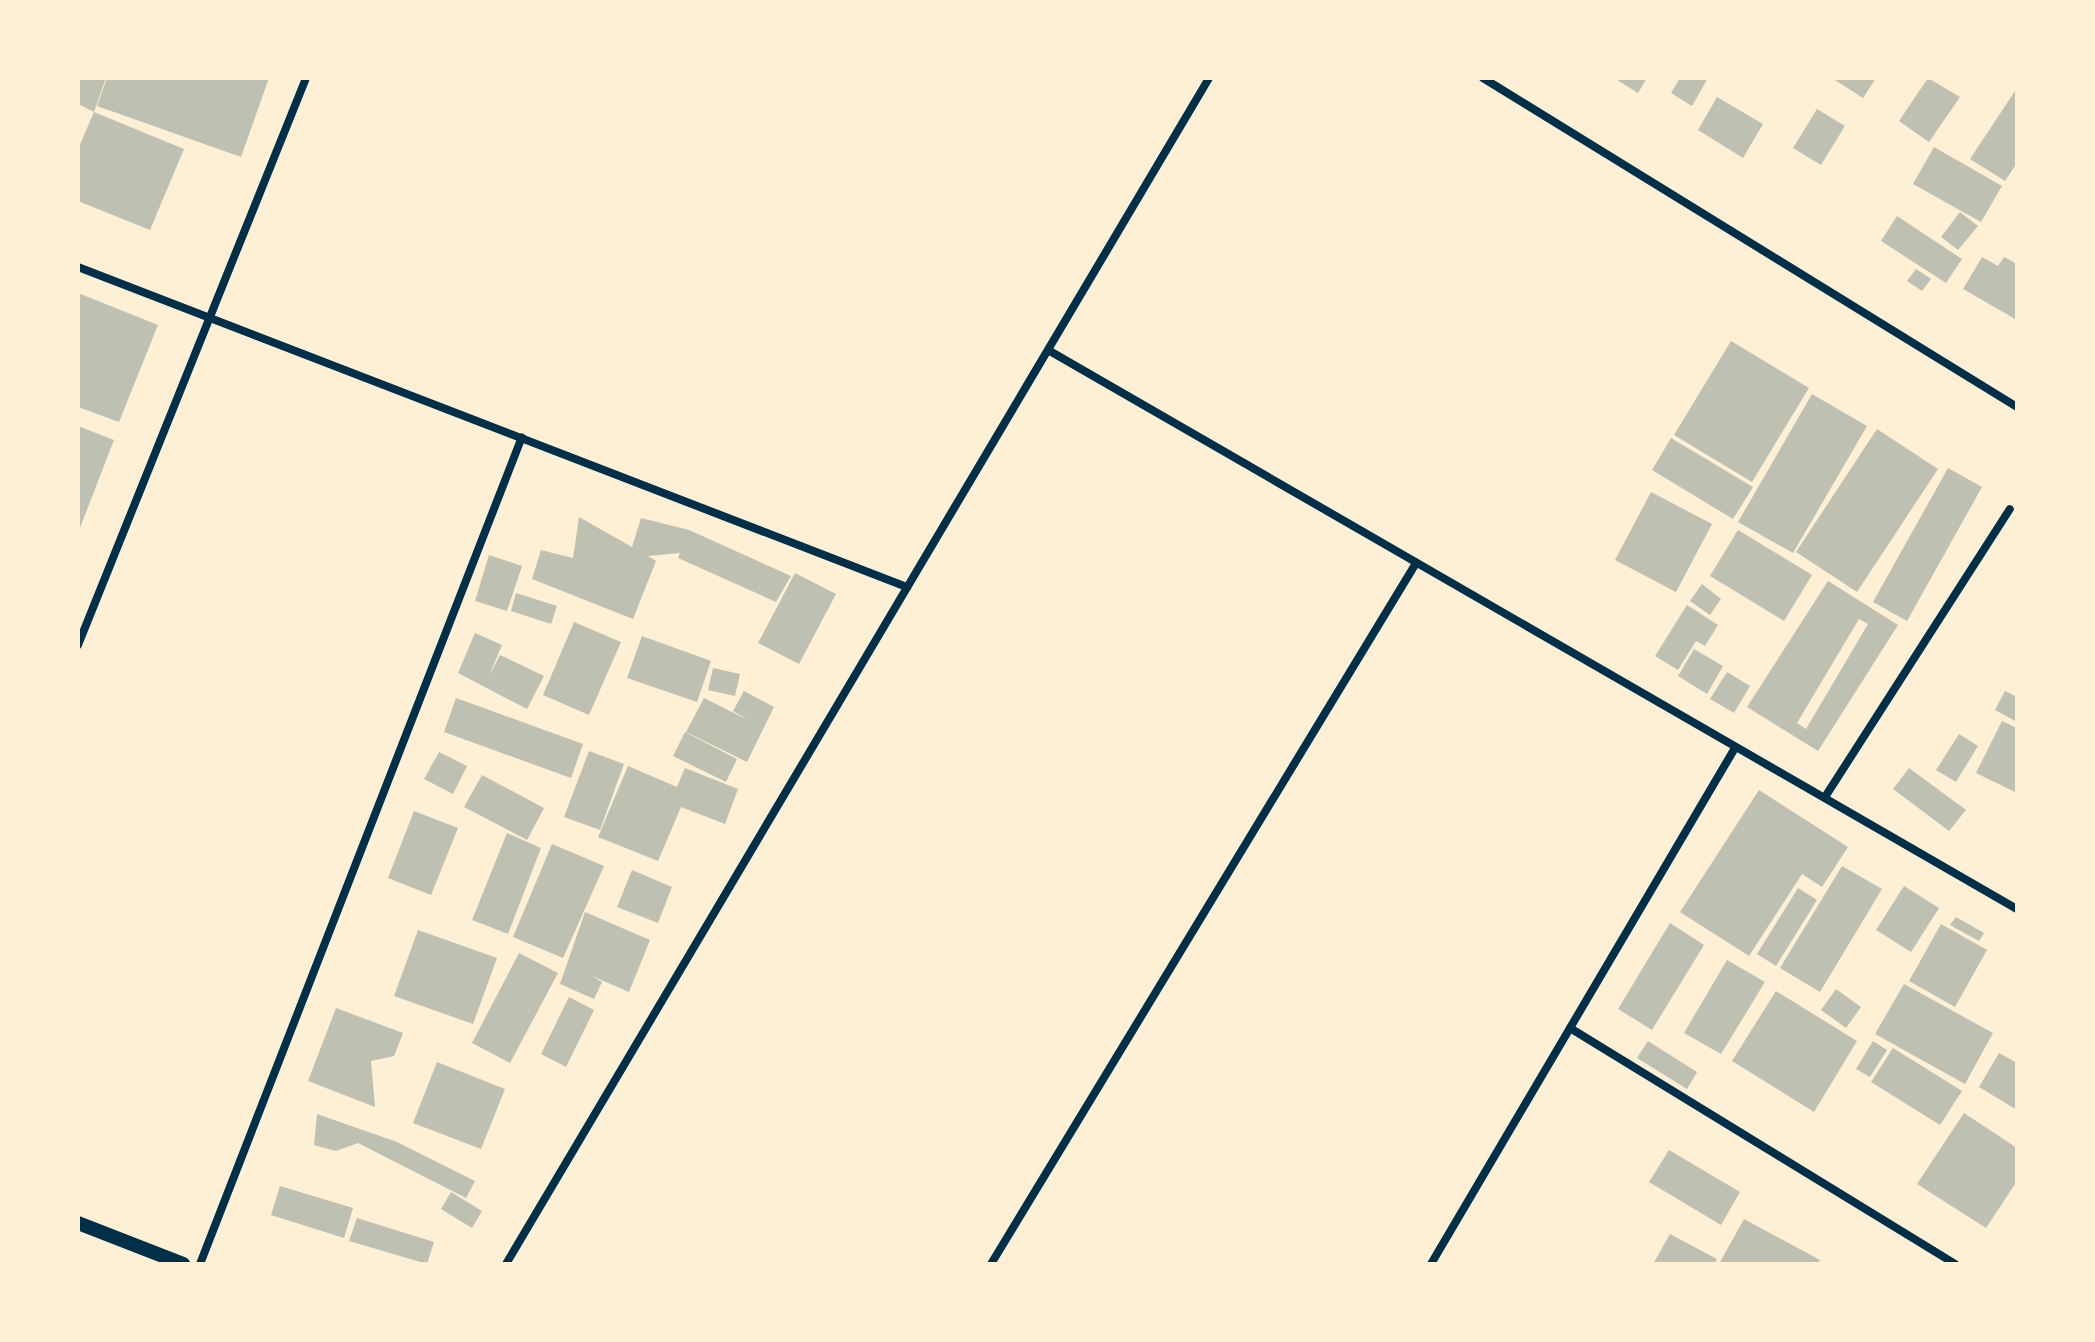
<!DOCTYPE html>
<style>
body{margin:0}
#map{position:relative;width:2095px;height:1342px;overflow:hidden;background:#fdf0d5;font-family:Jost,sans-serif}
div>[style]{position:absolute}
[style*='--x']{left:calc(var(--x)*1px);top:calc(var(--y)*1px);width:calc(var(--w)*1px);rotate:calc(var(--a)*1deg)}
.building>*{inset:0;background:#bec0b2}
.minor>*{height:8px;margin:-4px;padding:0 4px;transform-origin:4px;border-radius:4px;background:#003049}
.tertiary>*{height:14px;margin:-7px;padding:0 7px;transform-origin:7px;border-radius:7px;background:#003049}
span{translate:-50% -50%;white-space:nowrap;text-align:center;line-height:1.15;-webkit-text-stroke:7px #fdf0d5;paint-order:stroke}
.frame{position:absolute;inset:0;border:80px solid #fdf0d5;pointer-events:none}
</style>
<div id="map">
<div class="building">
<i style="clip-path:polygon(78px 78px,106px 78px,94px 112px,184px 149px,150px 230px,78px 201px,78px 149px,94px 112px,78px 104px)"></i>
<i style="clip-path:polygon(107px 78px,269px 78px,241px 157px,97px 106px)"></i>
<i style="clip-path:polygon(1614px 78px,1647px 78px,1638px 93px)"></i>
<i style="clip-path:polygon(1680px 78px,1708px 78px,1692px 106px,1671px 93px)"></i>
<i style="clip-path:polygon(1832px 78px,1876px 78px,1863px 98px)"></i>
<i style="clip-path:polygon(1928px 78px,1960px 97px,1929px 142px,1899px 121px)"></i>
<i style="clip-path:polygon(2017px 88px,2017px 163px,2005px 181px,1970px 159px)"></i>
<i style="clip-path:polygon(1717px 97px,1763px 124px,1743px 158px,1698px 130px)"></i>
<i style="clip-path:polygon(1817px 109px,1845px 126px,1821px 165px,1793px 148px)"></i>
<i style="clip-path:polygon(1934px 147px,2002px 186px,1981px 222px,1913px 184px)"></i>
<i style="clip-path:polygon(1960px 212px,1978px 226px,1958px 250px,1941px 237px)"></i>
<i style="clip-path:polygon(1897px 216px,1962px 259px,1946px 283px,1881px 241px)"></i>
<i style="clip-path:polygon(1982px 257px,1998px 266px,2004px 257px,2017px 264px,2017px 320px,1963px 289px)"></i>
<i style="clip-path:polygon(1916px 269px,1931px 279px,1922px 291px,1907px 281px)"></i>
<i style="clip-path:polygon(78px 293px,158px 325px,119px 422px,78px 407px)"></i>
<i style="clip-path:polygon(1731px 341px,1809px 388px,1752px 482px,1674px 435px)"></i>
<i style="clip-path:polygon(1812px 394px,1867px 426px,1793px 553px,1738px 522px)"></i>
<i style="clip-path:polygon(78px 426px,114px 440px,78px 533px)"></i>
<i style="clip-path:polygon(1877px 429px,1938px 469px,1857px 592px,1796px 552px)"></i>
<i style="clip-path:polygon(1671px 438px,1753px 487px,1733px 519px,1652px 470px)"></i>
<i style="clip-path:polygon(1948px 468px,1982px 487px,1907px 621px,1873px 602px)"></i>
<i style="clip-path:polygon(1651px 492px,1712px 524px,1676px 592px,1615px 560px)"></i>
<i style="clip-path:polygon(579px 517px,632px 547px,641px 518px,689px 530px,791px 576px,776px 602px,678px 558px,680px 553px,648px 556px,656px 561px,633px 619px,532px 579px,541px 550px,573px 558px)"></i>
<i style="clip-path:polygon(1738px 530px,1812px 575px,1784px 621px,1710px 576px)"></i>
<i style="clip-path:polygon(489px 555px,522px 566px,507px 611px,475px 601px)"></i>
<i style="clip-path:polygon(795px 573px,836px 594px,799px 664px,758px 643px)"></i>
<i style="clip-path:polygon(evenodd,1828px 581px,1898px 625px,1818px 751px,1747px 707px,1828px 581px,1859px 619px,1868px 624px,1806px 729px,1797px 723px,1859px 619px)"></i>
<i style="clip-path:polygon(1702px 584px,1721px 599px,1710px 615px,1690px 601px)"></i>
<i style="clip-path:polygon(516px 593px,557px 606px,551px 624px,511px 611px)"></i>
<i style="clip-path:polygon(1687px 605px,1718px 625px,1705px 646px,1696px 641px,1678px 670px,1655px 656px)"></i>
<i style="clip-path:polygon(574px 622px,621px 642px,589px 715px,543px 695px)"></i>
<i style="clip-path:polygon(475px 633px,502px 645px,489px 676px,500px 655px,544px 676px,527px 709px,458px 673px)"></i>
<i style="clip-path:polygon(642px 636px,711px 661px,697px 702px,627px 678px)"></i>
<i style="clip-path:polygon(1694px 649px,1723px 666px,1707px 694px,1678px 676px)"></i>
<i style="clip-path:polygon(713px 668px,740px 674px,735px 696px,708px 690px)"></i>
<i style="clip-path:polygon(1727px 672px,1750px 686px,1734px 713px,1710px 699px)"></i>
<i style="clip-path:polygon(744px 691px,774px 707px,747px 762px,686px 732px,704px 698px,748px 720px,733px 711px)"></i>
<i style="clip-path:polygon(2005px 691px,2017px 697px,2017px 722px,1995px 710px)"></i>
<i style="clip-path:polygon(456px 698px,583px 744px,571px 778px,444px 732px)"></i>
<i style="clip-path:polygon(2002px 721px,2017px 728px,2017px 793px,1976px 773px)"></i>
<i style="clip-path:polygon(685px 732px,737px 759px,726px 782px,673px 756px)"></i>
<i style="clip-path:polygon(1959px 734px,1978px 746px,1956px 782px,1936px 770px)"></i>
<i style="clip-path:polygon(589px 751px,624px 764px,600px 830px,564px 817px)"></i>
<i style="clip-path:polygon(439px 752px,467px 766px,453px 794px,424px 779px)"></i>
<i style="clip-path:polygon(628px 766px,677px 787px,685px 768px,738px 789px,725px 824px,681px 807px,658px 861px,598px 837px)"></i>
<i style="clip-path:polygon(1909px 768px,1966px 810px,1949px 831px,1893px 789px)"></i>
<i style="clip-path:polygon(482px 775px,544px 808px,527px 840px,464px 807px)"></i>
<i style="clip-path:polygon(1759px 790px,1848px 847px,1822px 887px,1802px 874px,1749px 956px,1680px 912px)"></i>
<i style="clip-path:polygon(414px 811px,458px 828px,431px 895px,388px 878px)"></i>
<i style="clip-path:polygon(507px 833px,541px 848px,508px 934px,472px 920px)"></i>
<i style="clip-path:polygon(552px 844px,604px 866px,563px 958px,513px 937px)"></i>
<i style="clip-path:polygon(1842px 866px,1882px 889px,1820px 992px,1780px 968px)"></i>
<i style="clip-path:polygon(632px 870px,672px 887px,658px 923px,617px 907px)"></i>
<i style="clip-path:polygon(1904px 886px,1939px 908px,1911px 952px,1876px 930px)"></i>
<i style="clip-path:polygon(1798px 888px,1817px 900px,1776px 966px,1757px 954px)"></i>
<i style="clip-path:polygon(585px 912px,650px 940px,629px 992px,592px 976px,602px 982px,594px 999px,560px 984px)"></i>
<i style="clip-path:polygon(1956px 917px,1984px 933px,1979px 941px,1950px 925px)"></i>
<i style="clip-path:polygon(1670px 923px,1704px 945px,1652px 1030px,1618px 1009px)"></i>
<i style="clip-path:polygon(1941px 924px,1987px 950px,1955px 1007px,1909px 981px)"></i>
<i style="clip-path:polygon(418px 930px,497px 958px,473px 1024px,394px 996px)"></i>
<i style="clip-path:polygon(519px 953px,558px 973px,510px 1063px,472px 1043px)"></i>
<i style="clip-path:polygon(1727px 960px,1765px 982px,1721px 1054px,1684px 1033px)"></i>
<i style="clip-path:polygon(1904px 984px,1993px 1033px,1965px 1084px,1875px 1034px)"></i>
<i style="clip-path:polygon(1836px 989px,1861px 1007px,1846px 1028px,1821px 1010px)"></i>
<i style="clip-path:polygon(1776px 991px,1857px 1041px,1814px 1112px,1732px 1061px)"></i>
<i style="clip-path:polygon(569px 997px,594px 1010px,566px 1067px,541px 1054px)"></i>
<i style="clip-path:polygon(336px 1008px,403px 1033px,394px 1056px,371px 1061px,375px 1107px,308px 1081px)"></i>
<i style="clip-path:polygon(1648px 1041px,1697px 1072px,1687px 1089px,1637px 1058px)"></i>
<i style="clip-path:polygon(1873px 1041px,1887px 1050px,1870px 1077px,1856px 1069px)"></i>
<i style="clip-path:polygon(1893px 1048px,1962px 1091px,1940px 1125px,1871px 1082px)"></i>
<i style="clip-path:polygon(1999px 1053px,2017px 1063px,2017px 1110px,1979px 1087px)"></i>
<i style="clip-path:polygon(437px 1062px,505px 1089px,481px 1149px,413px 1123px)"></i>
<i style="clip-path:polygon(1964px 1113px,2017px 1148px,2017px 1181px,1986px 1228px,1917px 1184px)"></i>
<i style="clip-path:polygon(317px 1114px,397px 1142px,475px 1181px,466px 1198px,358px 1143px,336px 1151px,314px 1145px)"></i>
<i style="clip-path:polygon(1669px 1150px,1740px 1192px,1721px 1225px,1649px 1182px)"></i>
<i style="clip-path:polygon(280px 1186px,353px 1208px,344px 1238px,271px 1215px)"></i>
<i style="clip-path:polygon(451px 1192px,482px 1211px,472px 1228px,441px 1209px)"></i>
<i style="clip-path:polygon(357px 1218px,434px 1242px,427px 1264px,349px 1241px)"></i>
<i style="clip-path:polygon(1744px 1219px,1820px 1260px,1818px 1264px,1719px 1264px)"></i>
<i style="clip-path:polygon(1670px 1234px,1717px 1259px,1714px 1264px,1653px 1264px)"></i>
</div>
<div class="minor">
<i style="--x:1483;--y:78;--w:627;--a:31.64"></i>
<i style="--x:78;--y:267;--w:889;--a:21.11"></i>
<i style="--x:1048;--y:350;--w:1119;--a:29.98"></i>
<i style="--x:78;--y:645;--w:611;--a:-68.09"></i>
<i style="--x:1825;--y:797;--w:342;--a:-57.3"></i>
<i style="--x:1570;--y:1028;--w:452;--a:31.5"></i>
<i style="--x:200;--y:1264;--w:887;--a:-68.73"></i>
<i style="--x:506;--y:1264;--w:1379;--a:-59.34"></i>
<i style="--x:991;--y:1264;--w:820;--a:-58.77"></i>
<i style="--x:1431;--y:1264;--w:599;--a:-59.5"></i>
</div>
<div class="tertiary">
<i style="--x:78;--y:1223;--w:113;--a:21.3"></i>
</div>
<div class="frame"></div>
</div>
